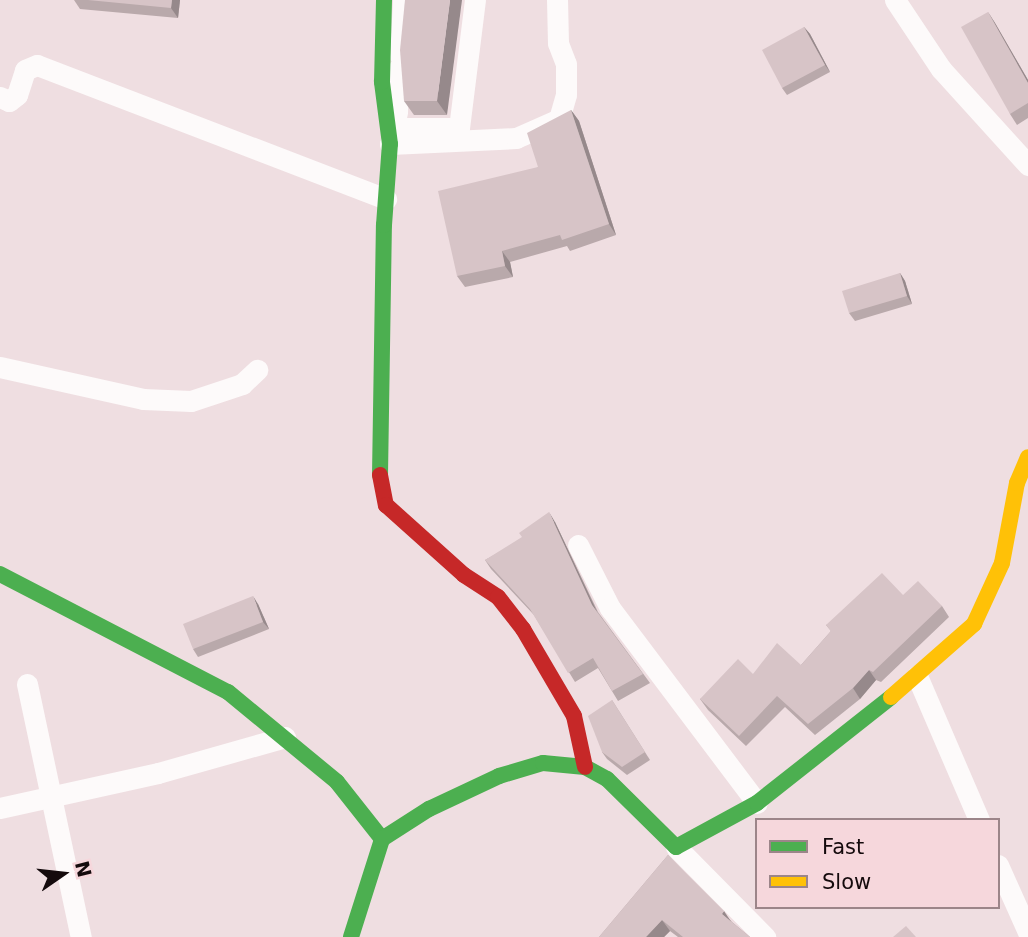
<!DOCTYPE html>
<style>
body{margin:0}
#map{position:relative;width:1028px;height:937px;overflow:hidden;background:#efdee1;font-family:"DejaVu Sans",sans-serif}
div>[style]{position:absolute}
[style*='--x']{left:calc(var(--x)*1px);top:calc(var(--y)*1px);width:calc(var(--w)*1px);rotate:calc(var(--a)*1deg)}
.street>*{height:21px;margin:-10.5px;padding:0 10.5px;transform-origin:10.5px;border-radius:10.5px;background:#fdfafa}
.fast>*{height:16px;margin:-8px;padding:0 8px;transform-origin:8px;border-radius:8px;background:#4caf50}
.slow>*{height:16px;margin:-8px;padding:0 8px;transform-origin:8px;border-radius:8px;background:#ffc107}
.jam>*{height:16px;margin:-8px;padding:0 8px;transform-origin:8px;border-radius:8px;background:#c62828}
.wall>*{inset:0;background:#b9a9ab}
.shaded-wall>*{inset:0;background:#96898b}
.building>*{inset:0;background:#d7c4c7}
span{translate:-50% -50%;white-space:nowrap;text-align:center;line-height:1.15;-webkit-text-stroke:5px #f6d7dc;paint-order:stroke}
.legend{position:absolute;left:755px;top:818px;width:245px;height:91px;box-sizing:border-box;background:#f6d7dc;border:2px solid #9c8589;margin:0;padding:9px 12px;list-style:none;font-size:21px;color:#140a0c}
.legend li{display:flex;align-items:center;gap:14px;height:35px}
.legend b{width:35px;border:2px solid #9c8589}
.north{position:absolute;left:28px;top:839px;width:70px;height:70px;-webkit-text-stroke:5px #f6d7dc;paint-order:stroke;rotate:76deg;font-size:19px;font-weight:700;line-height:28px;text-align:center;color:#140a0c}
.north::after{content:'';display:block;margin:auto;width:24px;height:32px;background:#140a0c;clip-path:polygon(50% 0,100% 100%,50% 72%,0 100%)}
</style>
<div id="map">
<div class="street">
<i style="--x:895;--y:0;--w:83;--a:56.3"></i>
<i style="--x:941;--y:69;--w:130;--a:47.8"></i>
<i style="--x:400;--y:56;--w:56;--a:-86.9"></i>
<i style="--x:0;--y:97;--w:10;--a:24"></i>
<i style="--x:9;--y:101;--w:10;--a:-37"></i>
<i style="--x:17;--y:95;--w:26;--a:-72"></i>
<i style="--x:25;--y:70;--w:13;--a:-23"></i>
<i style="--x:37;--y:65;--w:374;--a:21"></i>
<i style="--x:397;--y:113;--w:44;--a:-88.7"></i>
<i style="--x:390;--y:144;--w:126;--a:-2.7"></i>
<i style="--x:516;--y:138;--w:47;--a:-23.8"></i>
<i style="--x:559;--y:119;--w:26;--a:-74"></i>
<i style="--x:566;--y:94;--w:30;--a:-90"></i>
<i style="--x:566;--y:64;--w:22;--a:-111"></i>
<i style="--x:558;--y:43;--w:43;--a:-91.3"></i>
<i style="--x:390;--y:144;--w:21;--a:-51"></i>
<i style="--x:403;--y:128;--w:56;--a:0"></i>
<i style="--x:459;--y:128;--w:129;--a:-82.9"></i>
<i style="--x:0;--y:367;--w:147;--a:12.6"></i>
<i style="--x:143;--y:399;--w:48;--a:2.4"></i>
<i style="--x:191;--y:401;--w:54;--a:-18.4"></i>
<i style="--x:242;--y:384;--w:21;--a:-43"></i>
<i style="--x:578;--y:545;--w:71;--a:63.1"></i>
<i style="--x:610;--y:608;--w:244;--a:53"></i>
<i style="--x:917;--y:676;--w:157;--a:66.7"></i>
<i style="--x:27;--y:684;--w:259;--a:78"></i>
<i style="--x:0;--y:808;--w:162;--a:-12.5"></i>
<i style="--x:158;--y:773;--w:132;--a:-15.8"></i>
<i style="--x:676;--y:847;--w:127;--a:45.3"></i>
<i style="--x:998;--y:865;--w:73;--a:65.9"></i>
</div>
<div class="fast">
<i style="--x:380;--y:475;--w:250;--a:-89.1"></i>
<i style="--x:384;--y:225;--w:81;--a:-85.8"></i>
<i style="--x:390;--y:144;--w:63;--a:-97.4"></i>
<i style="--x:382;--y:82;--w:82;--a:-88.6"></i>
<i style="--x:0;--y:574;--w:257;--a:27.4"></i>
<i style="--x:228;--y:692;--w:141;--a:39.5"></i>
<i style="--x:337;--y:782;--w:73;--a:51.7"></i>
<i style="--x:351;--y:937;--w:103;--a:-72.4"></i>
<i style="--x:382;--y:839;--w:56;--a:-32.6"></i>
<i style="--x:429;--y:809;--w:77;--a:-25.2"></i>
<i style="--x:499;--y:776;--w:46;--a:-16.5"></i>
<i style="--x:543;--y:763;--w:42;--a:5.4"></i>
<i style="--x:585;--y:767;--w:25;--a:29"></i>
<i style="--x:607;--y:779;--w:97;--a:44.6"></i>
<i style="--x:676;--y:847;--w:92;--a:-28.5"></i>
<i style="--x:757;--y:803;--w:171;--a:-38.3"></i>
</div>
<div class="slow">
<i style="--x:891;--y:697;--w:111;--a:-41.3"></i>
<i style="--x:974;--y:624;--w:67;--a:-65.3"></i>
<i style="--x:1002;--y:563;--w:81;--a:-79.4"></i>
<i style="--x:1017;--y:483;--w:28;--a:-67"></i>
</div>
<div class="jam">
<i style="--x:380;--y:475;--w:31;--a:79"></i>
<i style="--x:386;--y:505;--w:105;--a:41.9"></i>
<i style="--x:464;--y:575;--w:40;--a:32.9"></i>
<i style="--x:498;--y:597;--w:41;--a:52"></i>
<i style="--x:523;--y:629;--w:101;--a:59.6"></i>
<i style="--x:574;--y:716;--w:52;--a:77.8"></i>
</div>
<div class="wall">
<i style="clip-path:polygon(74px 0,180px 0,178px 18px,80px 9px)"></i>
<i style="clip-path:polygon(405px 0,447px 115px,414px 115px,404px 101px)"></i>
<i style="clip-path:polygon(988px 12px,995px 23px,1028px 80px,1028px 118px,1017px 125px,1010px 114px)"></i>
<i style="clip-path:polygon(804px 27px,810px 34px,830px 72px,787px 95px,782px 88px)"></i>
<i style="clip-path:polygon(571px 110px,579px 121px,616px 235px,570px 251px,567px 246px,510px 262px,513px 277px,465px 287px,457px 276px,538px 167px)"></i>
<i style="clip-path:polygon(900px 273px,905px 281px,912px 304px,855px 321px,849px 313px)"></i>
<i style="clip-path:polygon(555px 522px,598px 612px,650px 683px,618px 701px,598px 668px,575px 682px,534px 615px,491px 569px,485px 560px)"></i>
<i style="clip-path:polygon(903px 595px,942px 606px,949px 617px,881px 682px,876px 680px,860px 699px,815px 735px,785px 707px,746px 746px,708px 710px,700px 699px,753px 674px,801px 665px,831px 631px,826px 625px)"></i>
<i style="clip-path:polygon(258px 604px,269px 629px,198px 657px,193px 649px)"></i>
<i style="clip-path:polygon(612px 700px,650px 760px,627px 775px,607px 759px,602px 752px)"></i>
<i style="clip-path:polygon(668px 855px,732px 922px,750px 937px,678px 937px,670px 931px,664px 937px,599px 937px)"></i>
</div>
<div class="shaded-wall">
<i style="clip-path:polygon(172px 0,180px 0,178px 18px,171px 8px)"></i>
<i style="clip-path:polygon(450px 0,462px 0,447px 115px,437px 101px)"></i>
<i style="clip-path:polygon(988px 12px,995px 23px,1028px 80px,1028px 83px)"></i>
<i style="clip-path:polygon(804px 27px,810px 34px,830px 72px,825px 65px)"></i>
<i style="clip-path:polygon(571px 110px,579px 121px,616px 235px,609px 224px)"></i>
<i style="clip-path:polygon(502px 251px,510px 262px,513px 277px,505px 266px)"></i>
<i style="clip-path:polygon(900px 273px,905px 281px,912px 304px,907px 296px)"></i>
<i style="clip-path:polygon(549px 512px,555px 522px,598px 614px,592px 605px)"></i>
<i style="clip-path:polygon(253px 596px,258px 604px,269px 629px,263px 622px)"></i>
<i style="clip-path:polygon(869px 670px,876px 680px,860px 699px,853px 688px)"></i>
<i style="clip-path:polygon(724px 911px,732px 923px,722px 914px)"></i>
<i style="clip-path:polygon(662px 920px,670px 931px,664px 937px,646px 937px)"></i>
</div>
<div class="building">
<i style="clip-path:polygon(88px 0,172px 0,171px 8px)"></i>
<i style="clip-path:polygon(405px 0,450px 0,437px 101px,404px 101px,400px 50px)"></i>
<i style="clip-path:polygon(988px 12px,1028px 83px,1028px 103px,1010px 114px,961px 27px)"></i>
<i style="clip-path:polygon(804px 27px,825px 65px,782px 88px,762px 50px)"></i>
<i style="clip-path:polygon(571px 110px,609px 224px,562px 240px,560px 235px,502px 251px,505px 266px,457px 276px,438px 191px,538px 167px,527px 133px)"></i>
<i style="clip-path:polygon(900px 273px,907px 296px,849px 313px,842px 291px)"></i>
<i style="clip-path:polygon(549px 512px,592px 605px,643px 674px,612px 691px,593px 658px,568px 673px,530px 609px,485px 560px,522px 537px,519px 533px)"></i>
<i style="clip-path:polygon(882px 573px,903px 595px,918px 581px,942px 606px,873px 672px,869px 670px,853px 688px,808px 724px,777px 696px,739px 736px,700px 699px,738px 659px,753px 674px,777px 643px,801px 665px,831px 631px,826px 625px)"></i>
<i style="clip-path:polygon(253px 596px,263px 622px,193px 649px,183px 624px)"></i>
<i style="clip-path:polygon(612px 700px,645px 752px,622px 767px,602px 752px,588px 716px)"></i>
<i style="clip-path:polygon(668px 855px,724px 911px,722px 914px,750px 937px,683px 937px,662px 920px,646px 937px,599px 937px)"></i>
<i style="clip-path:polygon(906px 926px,916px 937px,893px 937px)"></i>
</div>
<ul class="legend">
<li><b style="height:9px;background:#4caf50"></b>Fast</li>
<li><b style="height:9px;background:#ffc107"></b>Slow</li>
</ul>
<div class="north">N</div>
</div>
